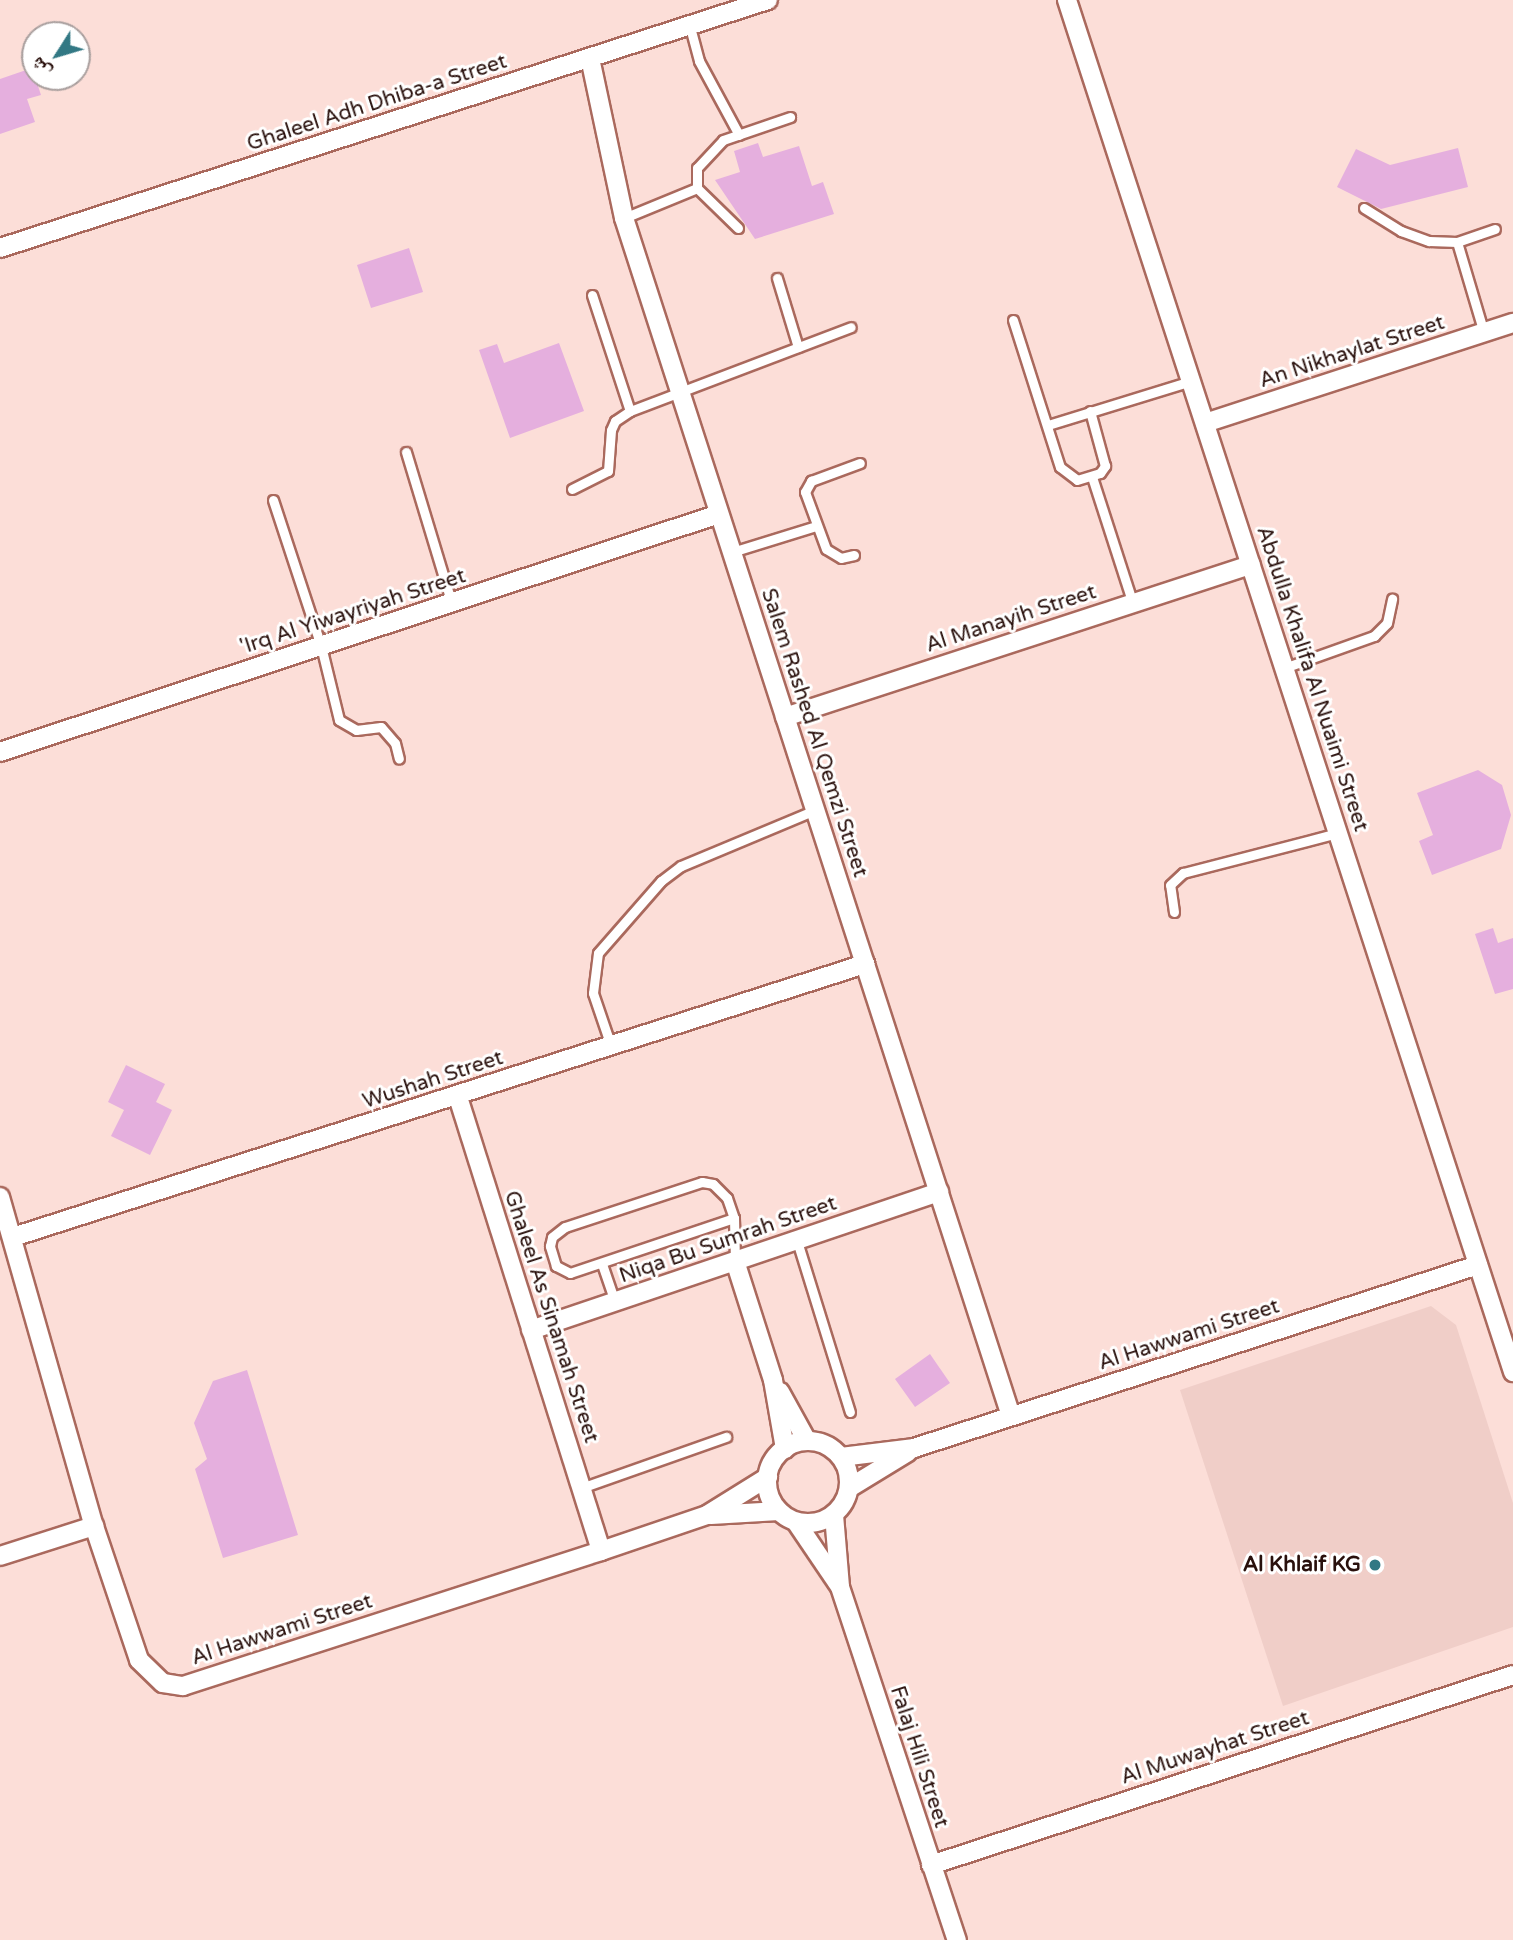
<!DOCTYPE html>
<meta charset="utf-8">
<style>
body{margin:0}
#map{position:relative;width:1513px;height:1940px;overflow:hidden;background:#fcded8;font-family:"Varela Round","Noto Naskh Arabic",sans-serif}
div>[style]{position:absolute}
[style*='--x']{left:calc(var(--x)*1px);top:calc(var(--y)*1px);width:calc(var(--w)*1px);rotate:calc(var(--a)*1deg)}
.built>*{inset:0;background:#f0cec8}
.building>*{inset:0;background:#e5afde}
.roads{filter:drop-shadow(2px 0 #aa695d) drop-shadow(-2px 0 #aa695d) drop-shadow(0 2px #aa695d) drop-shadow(0 -2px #aa695d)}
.lane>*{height:9px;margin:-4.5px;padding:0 4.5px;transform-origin:4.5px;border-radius:4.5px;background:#fff}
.street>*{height:18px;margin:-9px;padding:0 9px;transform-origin:9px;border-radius:9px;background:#fff}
.street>.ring{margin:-9px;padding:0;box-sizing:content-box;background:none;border:18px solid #fff;border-radius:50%}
.dots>*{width:19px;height:19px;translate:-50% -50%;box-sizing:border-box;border:4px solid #fff;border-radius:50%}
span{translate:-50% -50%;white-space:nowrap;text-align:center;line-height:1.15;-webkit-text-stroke:6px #fff;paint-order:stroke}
.street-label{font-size:21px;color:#29100c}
.poi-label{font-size:21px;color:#29100c;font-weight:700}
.right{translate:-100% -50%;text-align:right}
.north{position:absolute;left:21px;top:21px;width:70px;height:70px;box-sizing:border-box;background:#fff;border:2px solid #a99f9e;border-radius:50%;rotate:233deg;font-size:19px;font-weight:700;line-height:28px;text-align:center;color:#29100c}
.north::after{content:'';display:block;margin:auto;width:24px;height:32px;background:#327884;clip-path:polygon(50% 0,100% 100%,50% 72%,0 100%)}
</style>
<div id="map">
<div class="built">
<i style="clip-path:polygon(1431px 1306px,1456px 1325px,1513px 1503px,1513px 1627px,1283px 1706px,1180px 1390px)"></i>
</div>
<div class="building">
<i style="clip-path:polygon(32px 68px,41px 95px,27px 99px,35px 122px,0 134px,0 79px)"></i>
<i style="clip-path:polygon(758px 143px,763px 157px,799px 146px,812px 186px,823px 182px,834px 214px,755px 239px,715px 180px,740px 172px,734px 151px)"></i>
<i style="clip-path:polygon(1458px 148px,1468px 187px,1381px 209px,1337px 187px,1356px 149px,1390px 165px)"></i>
<i style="clip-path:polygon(409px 248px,423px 292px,371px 308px,357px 265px)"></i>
<i style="clip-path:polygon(559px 343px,584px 411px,510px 438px,479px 350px,497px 344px,504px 363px)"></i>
<i style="clip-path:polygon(1478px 770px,1502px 785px,1511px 815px,1501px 849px,1432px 875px,1419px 841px,1433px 835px,1417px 793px)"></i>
<i style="clip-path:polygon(1493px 928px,1498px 943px,1513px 938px,1513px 989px,1495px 994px,1475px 934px)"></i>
<i style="clip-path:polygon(126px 1065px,165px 1084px,156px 1102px,172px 1110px,150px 1155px,111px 1136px,124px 1110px,108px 1102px)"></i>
<i style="clip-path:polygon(930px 1354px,950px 1383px,915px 1407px,895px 1379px)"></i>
<i style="clip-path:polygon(247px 1370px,298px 1535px,223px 1558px,195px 1469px,207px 1459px,194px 1423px,213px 1381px)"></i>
</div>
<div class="roads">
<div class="lane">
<i style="--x:690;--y:27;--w:35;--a:75"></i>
<i style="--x:699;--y:61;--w:84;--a:61.6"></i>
<i style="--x:1364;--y:208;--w:44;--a:31.9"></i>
<i style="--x:1401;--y:231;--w:30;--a:20"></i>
<i style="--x:1429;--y:241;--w:28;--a:2"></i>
<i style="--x:1457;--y:242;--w:40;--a:-18.9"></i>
<i style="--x:624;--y:218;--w:79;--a:-22.3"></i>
<i style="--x:738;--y:228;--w:57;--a:-135.7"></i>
<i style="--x:697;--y:188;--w:20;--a:-90"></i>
<i style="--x:697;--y:168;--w:38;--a:-47"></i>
<i style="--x:723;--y:140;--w:71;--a:-18.9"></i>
<i style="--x:1457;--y:242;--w:95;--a:73.5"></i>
<i style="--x:777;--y:278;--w:72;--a:73.1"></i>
<i style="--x:592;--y:295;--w:122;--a:71.9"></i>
<i style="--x:1013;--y:320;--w:154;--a:72.3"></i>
<i style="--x:1060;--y:467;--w:21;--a:37"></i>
<i style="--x:1077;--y:480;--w:24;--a:-17"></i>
<i style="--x:1100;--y:473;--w:9;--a:-54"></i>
<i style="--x:1105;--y:466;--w:57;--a:-105.3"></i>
<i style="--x:1048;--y:425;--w:150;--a:-17.1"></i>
<i style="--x:406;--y:452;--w:159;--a:73.2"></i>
<i style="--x:1092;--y:477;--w:133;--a:72.1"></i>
<i style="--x:572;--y:489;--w:40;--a:-26.6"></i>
<i style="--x:608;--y:471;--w:41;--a:-85.8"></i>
<i style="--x:611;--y:430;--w:10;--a:-66"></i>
<i style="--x:615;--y:421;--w:18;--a:-34"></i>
<i style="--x:630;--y:411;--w:236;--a:-20.8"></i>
<i style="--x:273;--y:500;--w:154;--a:71.8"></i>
<i style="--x:321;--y:646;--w:76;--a:76.3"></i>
<i style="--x:339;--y:720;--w:20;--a:30"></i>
<i style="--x:356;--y:730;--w:25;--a:-7"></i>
<i style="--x:381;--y:727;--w:21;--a:49"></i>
<i style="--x:395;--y:743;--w:16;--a:76"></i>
<i style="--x:732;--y:552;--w:88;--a:-17.2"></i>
<i style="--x:854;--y:555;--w:13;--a:167"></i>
<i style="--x:841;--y:558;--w:17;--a:-149"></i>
<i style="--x:826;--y:549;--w:61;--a:-110.2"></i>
<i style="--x:805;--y:492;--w:13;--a:-61"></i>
<i style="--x:811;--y:481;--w:52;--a:-20.2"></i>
<i style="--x:1284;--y:668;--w:96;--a:-19.6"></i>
<i style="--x:1374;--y:636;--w:18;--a:-45"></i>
<i style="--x:1387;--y:623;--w:25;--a:-78"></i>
<i style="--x:1174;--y:912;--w:27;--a:-98"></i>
<i style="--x:1170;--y:885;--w:18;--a:-43"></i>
<i style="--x:1183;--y:873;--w:160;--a:-14.5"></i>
<i style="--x:611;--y:1046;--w:56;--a:-108.8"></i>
<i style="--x:593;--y:993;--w:40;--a:-82.9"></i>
<i style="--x:598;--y:953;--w:96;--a:-48.8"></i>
<i style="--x:661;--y:881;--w:25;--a:-37"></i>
<i style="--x:681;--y:866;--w:145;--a:-22.7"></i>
<i style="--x:734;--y:1218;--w:173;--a:161.5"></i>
<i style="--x:570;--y:1273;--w:16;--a:-153"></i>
<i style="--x:556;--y:1266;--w:21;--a:-107"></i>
<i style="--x:550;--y:1246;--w:9;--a:-77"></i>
<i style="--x:552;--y:1237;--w:16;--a:-38"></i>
<i style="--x:565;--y:1227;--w:144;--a:-18.2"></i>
<i style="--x:702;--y:1182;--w:11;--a:10"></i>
<i style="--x:713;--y:1184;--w:20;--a:45"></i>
<i style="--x:727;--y:1198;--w:21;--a:71"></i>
<i style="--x:734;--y:1218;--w:43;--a:88.7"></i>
<i style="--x:797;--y:1241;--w:179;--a:72.8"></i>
<i style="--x:602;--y:1264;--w:40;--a:71.1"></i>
<i style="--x:581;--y:1488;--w:154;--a:-19.4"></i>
</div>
<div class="street">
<i style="--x:1067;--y:0;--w:1443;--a:71.99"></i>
<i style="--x:590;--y:58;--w:164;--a:78"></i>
<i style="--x:624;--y:218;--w:1259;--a:72.1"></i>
<i style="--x:0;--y:248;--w:807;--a:-17.9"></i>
<i style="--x:1205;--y:423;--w:324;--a:-18"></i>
<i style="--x:785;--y:717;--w:490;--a:-18.1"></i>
<i style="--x:0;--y:752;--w:757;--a:-18.32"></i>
<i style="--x:458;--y:1097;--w:476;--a:72.5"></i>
<i style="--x:0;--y:1197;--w:342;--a:74.1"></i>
<i style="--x:94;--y:1526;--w:141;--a:71.4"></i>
<i style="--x:139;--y:1660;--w:33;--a:44"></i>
<i style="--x:163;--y:1683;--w:20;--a:9"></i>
<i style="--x:183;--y:1686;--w:439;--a:-17.9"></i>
<i style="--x:601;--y:1551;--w:112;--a:-18.8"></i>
<i style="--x:707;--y:1515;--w:72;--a:-31.9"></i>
<i style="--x:13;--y:1237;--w:895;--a:-17.77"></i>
<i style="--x:735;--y:1261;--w:125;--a:72.3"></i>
<i style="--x:773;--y:1380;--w:70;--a:80.1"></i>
<i style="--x:531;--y:1330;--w:431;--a:-18.7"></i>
<i style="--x:780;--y:1392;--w:56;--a:61.1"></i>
<i class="ring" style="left:767px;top:1441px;width:64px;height:64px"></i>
<i style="--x:841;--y:1457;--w:74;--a:-7"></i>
<i style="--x:914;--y:1448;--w:593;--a:-17.98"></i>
<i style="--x:849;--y:1488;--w:69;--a:-31.4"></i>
<i style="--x:711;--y:1515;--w:68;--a:-3.4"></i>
<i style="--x:834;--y:1515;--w:72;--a:85.2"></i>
<i style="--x:840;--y:1587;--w:372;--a:71.7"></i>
<i style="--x:796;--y:1522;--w:75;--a:55.9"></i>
<i style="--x:0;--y:1556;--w:99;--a:-17.7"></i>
<i style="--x:931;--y:1865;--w:612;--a:-18.08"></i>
</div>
</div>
<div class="dots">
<i style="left:1375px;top:1565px;background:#327884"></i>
</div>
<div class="street-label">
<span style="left:377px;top:103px;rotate:-18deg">Ghaleel Adh Dhiba-a Street</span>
<span style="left:1352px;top:352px;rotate:-18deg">An Nikhaylat Street</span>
<span style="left:353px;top:612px;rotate:-18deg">'Irq Al Yiwayriyah Street</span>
<span style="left:1011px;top:619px;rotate:-18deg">Al Manayih Street</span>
<span style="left:1312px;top:679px;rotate:72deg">Abdulla Khalifa Al Nuaimi Street</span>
<span style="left:814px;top:733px;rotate:72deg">Salem Rashed Al Qemzi Street</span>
<span style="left:433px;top:1080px;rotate:-18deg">Wushah Street</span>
<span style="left:728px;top:1240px;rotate:-19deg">Niqa Bu Sumrah Street</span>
<span style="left:551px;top:1317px;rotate:72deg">Ghaleel As Sinamah Street</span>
<span style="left:1189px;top:1335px;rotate:-18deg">Al Hawwami Street</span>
<span style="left:282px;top:1630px;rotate:-18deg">Al Hawwami Street</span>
<span style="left:1215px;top:1748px;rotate:-18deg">Al Muwayhat Street</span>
<span style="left:919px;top:1757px;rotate:72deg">Falaj Hili Street</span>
</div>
<div class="poi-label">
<span class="right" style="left:1361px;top:1565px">Al Khlaif KG</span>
</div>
<div class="north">ش</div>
</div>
